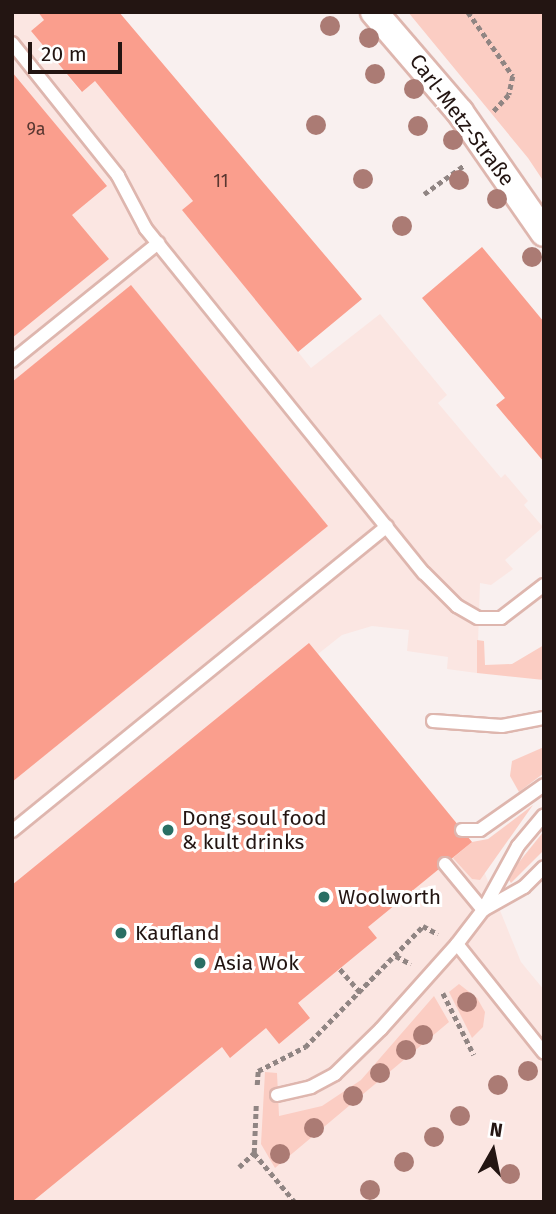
<!DOCTYPE html>
<meta charset="utf-8">
<style>
body{margin:0}
#map{position:relative;width:556px;height:1214px;overflow:hidden;background:#f9f0ef;font-family:"Fira Sans",sans-serif}
div>[style]{position:absolute}
[style*='--x']{left:calc(var(--x)*1px);top:calc(var(--y)*1px);width:calc(var(--w)*1px);rotate:calc(var(--a)*1deg)}
.built>*{inset:0;background:#fbe6e2}
.green>*{inset:0;background:#fbcdc3}
.building>*{inset:0;background:#fa9e8d}
.path>*{height:4.5px;margin-top:-2.25px;transform-origin:0;background:repeating-linear-gradient(90deg,#908583 0 5px,transparent 0 8.5px)}
.roads{filter:drop-shadow(2px 0 #deb6ae) drop-shadow(-2px 0 #deb6ae) drop-shadow(0 2px #deb6ae) drop-shadow(0 -2px #deb6ae)}
.lane>*{height:12px;margin:-6px;padding:0 6px;transform-origin:6px;border-radius:6px;background:#fff}
.street>*{height:26px;margin:-13px;padding:0 13px;transform-origin:13px;border-radius:13px;background:#fff}
.trees>*{width:20px;height:20px;margin:-10px;border-radius:50%;background:#ab7b74}
.dots>*{width:19px;height:19px;translate:-50% -50%;box-sizing:border-box;border:4px solid #fff;border-radius:50%}
span{translate:-50% -50%;white-space:nowrap;text-align:center;line-height:1.15;-webkit-text-stroke:6px #fff;paint-order:stroke}
.number-label{font-size:18px;color:#593731}
.number-label span{-webkit-text-stroke-width:0}
.street-label{font-size:21px;color:#231512}
.poi-label{font-size:21px;color:#231512}
.left{translate:0 -50%;text-align:left}
.frame{position:absolute;inset:0;border:14px solid #231512;pointer-events:none}
.north{position:absolute;left:458px;top:1116px;width:70px;height:70px;-webkit-text-stroke:5px #fff;paint-order:stroke;rotate:9deg;font-size:19px;font-weight:700;line-height:28px;text-align:center;color:#231512}
.north::after{content:'';display:block;margin:auto;width:24px;height:32px;background:#231512;clip-path:polygon(50% 0,100% 100%,50% 72%,0 100%)}
.scale{position:absolute;left:28px;top:42px;width:94px;height:32px;box-sizing:border-box;border:4px solid #231512;border-top:0;padding-left:9px;font-size:21px;line-height:24px;white-space:nowrap;color:#231512;-webkit-text-stroke:5px #fff;paint-order:stroke}
</style>
<div id="map">
<div class="built">
<i style="clip-path:polygon(12px 12px,38px 12px,44px 20px,31px 31px,81px 92px,95px 81px,193px 201px,183px 210px,311px 368px,380px 314px,447px 395px,438px 403px,501px 478px,505px 474px,528px 501px,524px 505px,543px 527px,505px 560px,513px 569px,491px 585px,480px 583px,477px 673px,447px 669px,448px 657px,407px 651px,409px 630px,372px 626px,342px 635px,318px 654px,472px 842px,521px 962px,544px 990px,544px 1202px,12px 1202px)"></i>
</div>
<div class="green">
<i style="clip-path:polygon(408px 12px,544px 12px,544px 182px,528px 158px)"></i>
<i style="clip-path:polygon(477px 640px,484px 641px,485px 665px,512px 664px,544px 645px,544px 680px,477px 673px)"></i>
<i style="clip-path:polygon(544px 747px,544px 773px,519px 792px,510px 776px,512px 761px)"></i>
<i style="clip-path:polygon(533px 805px,480px 880px,472px 879px,453px 858px,472px 842px,488px 839px)"></i>
<i style="clip-path:polygon(544px 831px,544px 850px,511px 883px,507px 877px)"></i>
<i style="clip-path:polygon(459px 984px,477px 998px,485px 1012px,483px 1027px,472px 1038px,449px 992px)"></i>
<i style="clip-path:polygon(434px 996px,449px 1022px,275px 1168px,261px 1144px,265px 1072px,277px 1073px,279px 1116px,322px 1106px,361px 1080px)"></i>
</div>
<div class="building">
<i style="clip-path:polygon(38px 12px,119px 12px,362px 299px,298px 352px,182px 210px,193px 201px,95px 81px,82px 92px,31px 31px,44px 20px)"></i>
<i style="clip-path:polygon(12px 72px,107px 186px,72px 215px,109px 259px,12px 338px)"></i>
<i style="clip-path:polygon(482px 247px,544px 322px,544px 462px,496px 405px,505px 398px,422px 298px)"></i>
<i style="clip-path:polygon(131px 285px,328px 526px,12px 782px,12px 382px)"></i>
<i style="clip-path:polygon(309px 643px,472px 842px,368px 927px,377px 938px,298px 1003px,310px 1018px,279px 1044px,266px 1028px,230px 1058px,222px 1047px,32px 1202px,12px 1202px,12px 885px)"></i>
</div>
<div class="path">
<i style="--x:468;--y:12;--w:78;--a:54.9"></i>
<i style="--x:513;--y:76;--w:19;--a:102"></i>
<i style="--x:509;--y:95;--w:23;--a:133"></i>
<i style="--x:424;--y:194;--w:48;--a:-35.7"></i>
<i style="--x:396;--y:956;--w:17;--a:28"></i>
<i style="--x:340;--y:969;--w:32;--a:49"></i>
<i style="--x:443;--y:993;--w:69;--a:63.4"></i>
<i style="--x:257;--y:1085;--w:14;--a:-86"></i>
<i style="--x:258;--y:1071;--w:53;--a:-27.1"></i>
<i style="--x:305;--y:1047;--w:169;--a:-45.7"></i>
<i style="--x:423;--y:926;--w:17;--a:28"></i>
<i style="--x:254;--y:1153;--w:64;--a:50.1"></i>
<i style="--x:239;--y:1167;--w:21;--a:-43"></i>
<i style="--x:254;--y:1153;--w:48;--a:-87.6"></i>
</div>
<div class="roads">
<div class="lane">
<i style="--x:12;--y:43;--w:170;--a:51.4"></i>
<i style="--x:118;--y:176;--w:60;--a:62.2"></i>
<i style="--x:146;--y:229;--w:442;--a:51.1"></i>
<i style="--x:424;--y:573;--w:47;--a:45"></i>
<i style="--x:457;--y:606;--w:24;--a:30"></i>
<i style="--x:478;--y:618;--w:23;--a:0"></i>
<i style="--x:501;--y:618;--w:54;--a:-37.5"></i>
<i style="--x:12;--y:361;--w:188;--a:-38.9"></i>
<i style="--x:433;--y:721;--w:69;--a:4.1"></i>
<i style="--x:502;--y:726;--w:43;--a:-10.8"></i>
<i style="--x:462;--y:830;--w:18;--a:0"></i>
<i style="--x:480;--y:830;--w:78;--a:-35.1"></i>
<i style="--x:12;--y:831;--w:483;--a:-39.1"></i>
<i style="--x:445;--y:864;--w:60;--a:50.4"></i>
<i style="--x:483;--y:910;--w:47;--a:-29.3"></i>
<i style="--x:524;--y:887;--w:28;--a:-45"></i>
<i style="--x:457;--y:944;--w:139;--a:51.4"></i>
<i style="--x:277;--y:1095;--w:35;--a:-13"></i>
<i style="--x:311;--y:1087;--w:27;--a:-28"></i>
<i style="--x:335;--y:1074;--w:64;--a:-44.4"></i>
<i style="--x:381;--y:1029;--w:114;--a:-48.2"></i>
<i style="--x:457;--y:944;--w:43;--a:-52.6"></i>
<i style="--x:483;--y:910;--w:73;--a:-61.3"></i>
<i style="--x:518;--y:846;--w:40;--a:-50"></i>
</div>
<div class="street">
<i style="--x:374;--y:12;--w:132;--a:49.3"></i>
<i style="--x:460;--y:112;--w:147;--a:55.2"></i>
</div>
</div>
<div class="trees">
<i style="left:330px;top:26px"></i>
<i style="left:369px;top:38px"></i>
<i style="left:375px;top:74px"></i>
<i style="left:414px;top:89px"></i>
<i style="left:316px;top:125px"></i>
<i style="left:418px;top:126px"></i>
<i style="left:453px;top:140px"></i>
<i style="left:363px;top:179px"></i>
<i style="left:459px;top:180px"></i>
<i style="left:497px;top:199px"></i>
<i style="left:402px;top:226px"></i>
<i style="left:532px;top:257px"></i>
<i style="left:467px;top:1002px"></i>
<i style="left:423px;top:1035px"></i>
<i style="left:406px;top:1050px"></i>
<i style="left:528px;top:1071px"></i>
<i style="left:380px;top:1073px"></i>
<i style="left:498px;top:1085px"></i>
<i style="left:353px;top:1096px"></i>
<i style="left:460px;top:1116px"></i>
<i style="left:314px;top:1128px"></i>
<i style="left:434px;top:1137px"></i>
<i style="left:280px;top:1154px"></i>
<i style="left:404px;top:1162px"></i>
<i style="left:510px;top:1174px"></i>
<i style="left:370px;top:1190px"></i>
</div>
<div class="dots">
<i style="left:168px;top:830px;background:#296f64"></i>
<i style="left:324px;top:897px;background:#296f64"></i>
<i style="left:121px;top:933px;background:#296f64"></i>
<i style="left:200px;top:963px;background:#296f64"></i>
</div>
<div class="number-label">
<span style="left:36px;top:129px">9a</span>
<span style="left:221px;top:181px">11</span>
</div>
<div class="street-label">
<span style="left:462px;top:120px;rotate:53deg">Carl-Metz-Straße</span>
</div>
<div class="poi-label">
<span class="left" style="left:182px;top:830px">Dong soul food<br>&amp; kult drinks</span>
<span class="left" style="left:338px;top:897px">Woolworth</span>
<span class="left" style="left:135px;top:933px">Kaufland</span>
<span class="left" style="left:214px;top:963px">Asia Wok</span>
</div>
<div class="frame"></div>
<div class="north">N</div>
<div class="scale">20 m</div>
</div>
